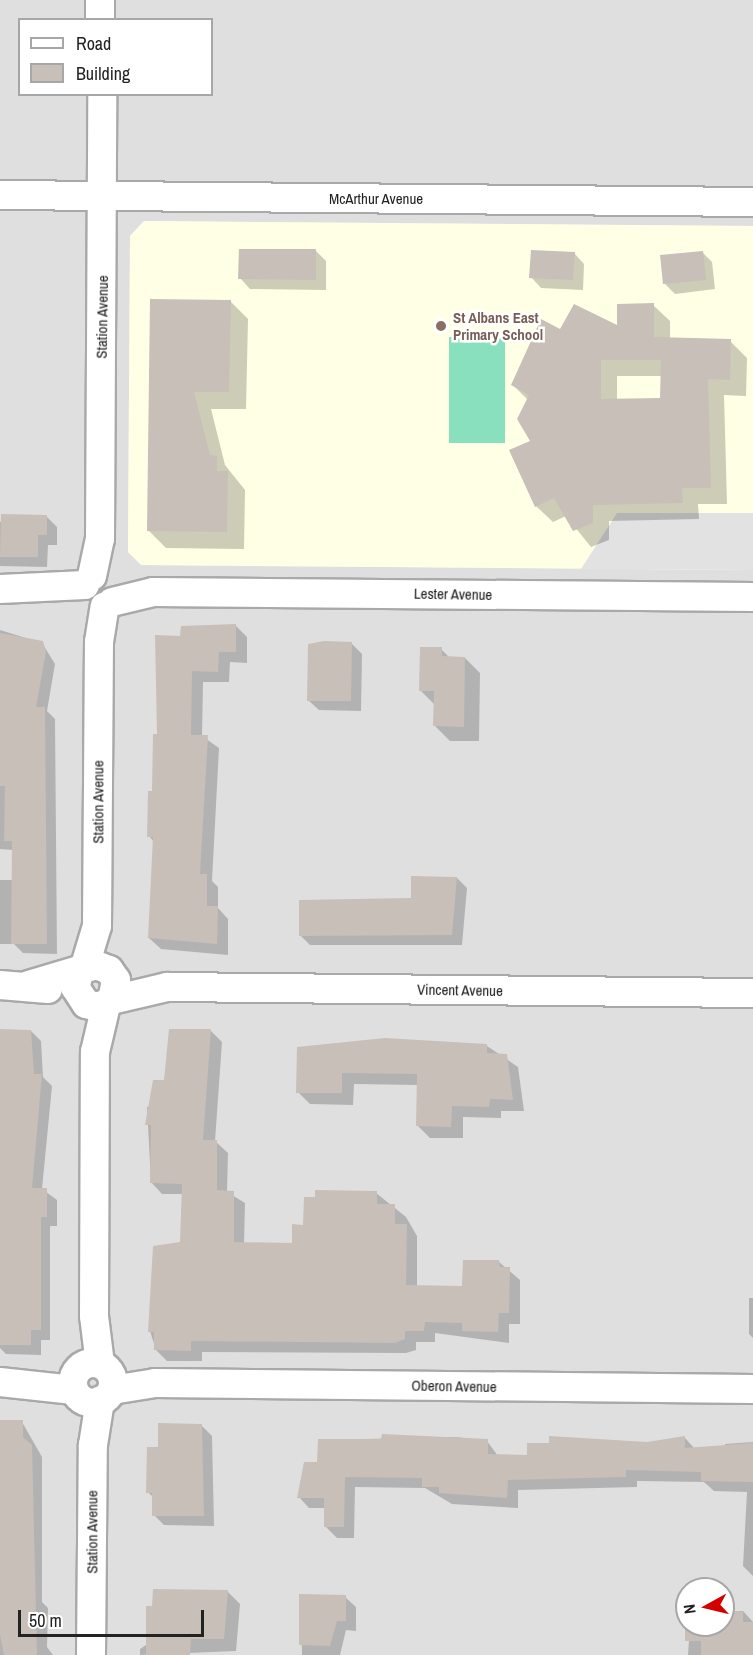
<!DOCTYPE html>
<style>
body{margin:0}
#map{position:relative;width:753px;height:1655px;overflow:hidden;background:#f2efe9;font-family:"Archivo Narrow",sans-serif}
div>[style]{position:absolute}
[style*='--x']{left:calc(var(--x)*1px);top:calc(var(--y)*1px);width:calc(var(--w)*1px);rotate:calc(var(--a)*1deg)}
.residential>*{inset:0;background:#e0dfdf}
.education>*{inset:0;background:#ffffe5}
.pitch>*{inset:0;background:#88e0be}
.parking>*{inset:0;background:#e2e2e2}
.shadow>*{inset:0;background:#0003}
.building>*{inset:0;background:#c7bfb8}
.roads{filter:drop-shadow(2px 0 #a9a9a9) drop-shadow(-2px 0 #a9a9a9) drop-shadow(0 2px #a9a9a9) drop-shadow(0 -2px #a9a9a9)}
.minor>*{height:28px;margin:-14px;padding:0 14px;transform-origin:14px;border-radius:14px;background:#fff}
.minor>.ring{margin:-14px;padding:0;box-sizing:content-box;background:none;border:28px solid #fff;border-radius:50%}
.dots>*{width:16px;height:16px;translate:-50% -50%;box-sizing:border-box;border:3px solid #fff;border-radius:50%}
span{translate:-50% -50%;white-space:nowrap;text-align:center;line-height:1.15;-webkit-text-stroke:5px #fff;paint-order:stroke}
.street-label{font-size:15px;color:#222}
.education-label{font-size:15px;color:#785e54;font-weight:700}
.left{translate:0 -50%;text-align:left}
.legend{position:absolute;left:18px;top:18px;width:195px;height:78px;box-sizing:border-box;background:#fff;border:2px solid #a7a7a7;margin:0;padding:8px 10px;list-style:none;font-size:18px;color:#222}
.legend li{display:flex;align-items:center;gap:12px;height:30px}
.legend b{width:30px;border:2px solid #a7a7a7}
.north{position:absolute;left:675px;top:1577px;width:60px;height:60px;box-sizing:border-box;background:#fff;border:2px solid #a7a7a7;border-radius:50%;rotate:262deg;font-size:16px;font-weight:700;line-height:24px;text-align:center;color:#222}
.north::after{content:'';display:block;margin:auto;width:21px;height:27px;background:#d40000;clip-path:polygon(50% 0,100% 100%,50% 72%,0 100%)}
.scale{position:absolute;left:18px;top:1610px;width:186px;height:27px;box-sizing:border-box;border:3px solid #222;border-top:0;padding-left:8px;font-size:18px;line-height:21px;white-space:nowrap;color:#222;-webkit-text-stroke:4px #fff;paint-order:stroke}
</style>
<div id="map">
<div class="residential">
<i style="clip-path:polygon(evenodd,0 0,753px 0,753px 226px,144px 221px,130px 236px,128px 552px,142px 565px,753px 570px,753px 1655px,0 1655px,0 0,20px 20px,212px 20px,212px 94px,20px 94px,20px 20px,0 0,687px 1589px,723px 1589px,723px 1625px,687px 1625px,687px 1589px)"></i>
</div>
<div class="education">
<i style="clip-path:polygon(144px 221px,753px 226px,753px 570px,141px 565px,128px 552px,130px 236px)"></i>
</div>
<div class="pitch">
<i style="clip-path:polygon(449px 337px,505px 338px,505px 443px,449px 443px)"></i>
</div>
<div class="parking">
<i style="clip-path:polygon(617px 513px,753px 513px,753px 570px,581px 569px)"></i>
</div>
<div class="shadow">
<i style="clip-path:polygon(316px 251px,326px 261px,326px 290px,250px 289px,240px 278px)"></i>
<i style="clip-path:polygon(702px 252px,712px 262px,715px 289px,675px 294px,665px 284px)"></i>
<i style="clip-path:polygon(574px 253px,584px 264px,583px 290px,541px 288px,531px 277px)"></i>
<i style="clip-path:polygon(152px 300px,230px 301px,248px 319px,246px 409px,211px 409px,225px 465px,245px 490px,244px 549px,166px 548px,148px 530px)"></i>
<i style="clip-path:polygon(evenodd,653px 305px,670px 321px,670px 339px,730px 341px,747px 358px,746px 396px,724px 395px,727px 504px,698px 504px,699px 519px,609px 521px,609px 540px,591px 547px,566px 516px,553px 522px,536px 506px,528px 400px,512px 384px,560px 331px,619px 328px,653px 305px,617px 376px,662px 376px,661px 400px,617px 401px,617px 376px)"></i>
<i style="clip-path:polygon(46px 516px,57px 527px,57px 545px,48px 545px,47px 567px,0 566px,0 522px)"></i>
<i style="clip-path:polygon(236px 626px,247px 637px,247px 663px,230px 662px,229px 682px,203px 682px,202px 736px,219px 748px,212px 881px,218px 887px,218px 908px,228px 919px,228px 955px,161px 949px,149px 938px,154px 842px,149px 836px,159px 736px,182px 637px)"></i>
<i style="clip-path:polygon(0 630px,42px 643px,55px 664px,47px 711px,55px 719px,57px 954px,23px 953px,14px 944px,0 944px,0 880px,13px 880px,13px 850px,0 849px)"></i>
<i style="clip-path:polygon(352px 644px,362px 654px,361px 711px,319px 710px,308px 700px)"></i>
<i style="clip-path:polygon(441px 649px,450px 658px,465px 658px,480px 673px,479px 741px,450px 741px,435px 726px,435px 705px,420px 690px)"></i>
<i style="clip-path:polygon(457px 878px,467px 888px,462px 945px,310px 945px,300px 935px,412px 900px)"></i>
<i style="clip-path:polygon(0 1031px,31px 1031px,41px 1041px,43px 1077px,52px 1086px,42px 1189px,57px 1200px,57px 1226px,50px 1226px,50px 1340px,41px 1340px,41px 1355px,6px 1354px,0 1348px)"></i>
<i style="clip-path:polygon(211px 1031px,222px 1042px,215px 1141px,228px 1153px,227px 1192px,245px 1203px,244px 1244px,294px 1244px,305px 1226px,376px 1193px,406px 1217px,417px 1236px,417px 1286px,464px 1287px,499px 1262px,520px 1280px,520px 1324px,509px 1324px,509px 1343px,435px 1333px,435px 1342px,416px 1342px,416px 1350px,406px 1353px,202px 1352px,202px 1361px,167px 1361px,156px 1350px,150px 1331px,182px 1243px,183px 1194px,162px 1194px,151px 1182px,147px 1107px,153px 1107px,165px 1081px)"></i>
<i style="clip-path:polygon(487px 1046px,518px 1067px,524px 1111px,501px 1111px,501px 1118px,463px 1117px,463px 1138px,430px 1138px,418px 1126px,418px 1085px,354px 1084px,353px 1105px,310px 1104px,298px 1092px,298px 1049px)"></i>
<i style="clip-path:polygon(749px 1298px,753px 1298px,753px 1338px,749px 1334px)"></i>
<i style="clip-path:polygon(0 1422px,22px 1422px,42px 1457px,42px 1602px,48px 1608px,47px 1647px,53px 1655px,0 1655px)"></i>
<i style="clip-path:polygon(202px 1426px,212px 1436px,214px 1526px,164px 1525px,154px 1515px,154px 1498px,148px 1492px,159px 1449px)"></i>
<i style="clip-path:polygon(456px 1437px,487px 1441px,498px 1456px,528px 1456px,685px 1438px,695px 1449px,725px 1450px,725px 1444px,753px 1442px,753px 1576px,743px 1566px,747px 1492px,714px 1491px,704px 1482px,637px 1481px,637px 1487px,518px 1490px,518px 1508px,452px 1504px,425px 1488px,355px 1487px,354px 1538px,337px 1538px,326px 1527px,326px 1508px,309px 1508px,299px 1497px,319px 1464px,319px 1440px)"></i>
<i style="clip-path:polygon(227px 1591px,240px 1604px,236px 1651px,140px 1655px,140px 1649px)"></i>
<i style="clip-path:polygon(301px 1596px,345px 1597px,356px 1607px,356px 1631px,346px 1630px,340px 1655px,302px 1655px)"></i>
<i style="clip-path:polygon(743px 1611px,753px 1622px,753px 1655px,688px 1655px,690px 1625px,723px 1625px,723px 1612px)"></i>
</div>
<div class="building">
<i style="clip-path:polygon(239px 249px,316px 249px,316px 280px,238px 279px)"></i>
<i style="clip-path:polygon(531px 250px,575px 252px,573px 280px,529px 278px)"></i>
<i style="clip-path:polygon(703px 251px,706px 280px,663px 284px,660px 255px)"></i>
<i style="clip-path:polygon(150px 299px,231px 300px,229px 392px,194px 392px,210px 455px,217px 456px,217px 471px,228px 471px,227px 532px,147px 531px)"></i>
<i style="clip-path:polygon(evenodd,654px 303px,654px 337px,731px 339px,730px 380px,708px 379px,711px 488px,682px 488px,683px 503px,593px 505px,593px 523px,573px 531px,554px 498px,535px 507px,509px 450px,530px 441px,517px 419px,529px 395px,511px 385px,541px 319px,560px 329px,574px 304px,617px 325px,617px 304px,654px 303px,601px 360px,661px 360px,660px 398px,601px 399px,601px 360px)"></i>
<i style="clip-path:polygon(1px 514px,47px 515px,47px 535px,38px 535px,38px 557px,0 557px)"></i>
<i style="clip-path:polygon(236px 624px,236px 652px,219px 652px,218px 672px,192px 671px,191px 735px,208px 735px,200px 874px,207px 874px,207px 906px,218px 906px,217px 944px,148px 938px,153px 837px,147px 837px,148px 791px,152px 791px,153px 734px,157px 734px,155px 635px,180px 636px,181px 626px)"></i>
<i style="clip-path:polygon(0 633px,43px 641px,46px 652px,36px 707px,45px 707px,47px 944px,11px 944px,12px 841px,4px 841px,5px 786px,0 786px)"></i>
<i style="clip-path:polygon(324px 641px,352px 642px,351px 701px,307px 701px,308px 644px)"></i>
<i style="clip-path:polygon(420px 647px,442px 647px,442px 656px,465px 657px,464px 727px,433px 726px,434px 691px,419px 691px)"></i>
<i style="clip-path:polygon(411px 876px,457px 877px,452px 935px,299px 936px,299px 900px,411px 898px)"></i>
<i style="clip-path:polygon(0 1029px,31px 1030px,34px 1074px,42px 1074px,32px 1188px,47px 1188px,47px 1217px,41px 1217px,41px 1330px,31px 1330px,31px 1345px,0 1345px)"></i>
<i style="clip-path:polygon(169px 1029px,211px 1029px,203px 1140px,217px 1140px,217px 1190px,234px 1191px,234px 1242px,292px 1243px,292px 1224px,303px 1225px,304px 1197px,315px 1197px,315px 1190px,377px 1191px,377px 1204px,395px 1204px,395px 1224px,407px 1224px,406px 1285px,462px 1286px,463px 1260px,499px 1260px,500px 1267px,510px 1267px,509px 1313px,499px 1313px,498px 1332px,462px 1331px,462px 1323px,425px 1322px,424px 1331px,405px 1331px,405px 1339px,395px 1343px,191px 1341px,191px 1351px,154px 1350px,154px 1332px,148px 1332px,153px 1246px,180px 1242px,182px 1184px,150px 1183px,151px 1125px,145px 1125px,153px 1080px,164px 1080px)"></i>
<i style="clip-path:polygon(385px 1038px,487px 1044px,487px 1053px,507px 1054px,513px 1100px,490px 1099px,489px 1107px,452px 1106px,451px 1127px,416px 1126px,417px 1074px,342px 1073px,342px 1093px,296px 1093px,297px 1047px)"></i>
<i style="clip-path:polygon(0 1420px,23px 1420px,23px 1437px,32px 1445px,37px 1655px,4px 1655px,0 1635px)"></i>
<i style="clip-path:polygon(158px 1423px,202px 1424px,204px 1516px,152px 1516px,152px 1493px,146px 1493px,147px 1447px,158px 1447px)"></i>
<i style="clip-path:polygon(382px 1434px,488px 1439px,488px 1454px,527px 1455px,527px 1443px,549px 1443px,549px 1436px,647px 1442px,685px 1436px,685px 1448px,753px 1443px,753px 1482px,701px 1481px,701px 1472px,626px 1470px,626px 1477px,508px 1480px,507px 1498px,439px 1493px,439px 1487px,422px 1487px,422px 1478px,345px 1477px,344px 1527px,324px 1527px,324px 1498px,297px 1498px,304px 1462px,317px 1462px,318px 1439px,381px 1439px)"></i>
<i style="clip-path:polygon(153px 1589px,228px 1590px,224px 1639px,191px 1639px,190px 1655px,146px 1655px,146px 1606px,152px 1606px)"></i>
<i style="clip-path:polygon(299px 1594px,346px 1595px,346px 1621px,337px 1621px,330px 1646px,299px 1645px)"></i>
<i style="clip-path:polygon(723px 1611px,743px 1612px,743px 1622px,753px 1622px,753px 1655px,701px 1655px,701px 1641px,685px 1641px,685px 1621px,723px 1625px)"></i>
</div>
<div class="roads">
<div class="minor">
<i style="--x:100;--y:0;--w:20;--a:90"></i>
<i style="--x:0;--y:195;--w:753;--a:0.53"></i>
<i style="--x:92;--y:576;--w:38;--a:-78"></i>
<i style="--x:100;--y:539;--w:445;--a:-89.7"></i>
<i style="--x:0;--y:589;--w:85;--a:-2.7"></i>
<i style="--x:112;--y:602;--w:42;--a:-13.7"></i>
<i style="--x:153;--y:592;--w:600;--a:0.48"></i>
<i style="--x:84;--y:969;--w:45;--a:-73.2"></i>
<i style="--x:97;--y:926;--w:284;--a:-89.6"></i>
<i style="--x:99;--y:642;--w:36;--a:-81"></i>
<i style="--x:0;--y:985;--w:48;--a:4.8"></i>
<i style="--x:29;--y:985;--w:70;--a:-16.6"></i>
<i style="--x:96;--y:965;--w:14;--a:21"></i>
<i style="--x:109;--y:970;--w:12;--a:55"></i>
<i style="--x:116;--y:980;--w:20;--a:101"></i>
<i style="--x:112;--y:1000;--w:15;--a:152"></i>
<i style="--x:99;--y:1007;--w:13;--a:-167"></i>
<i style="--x:86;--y:1004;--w:20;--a:-123"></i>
<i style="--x:75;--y:987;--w:14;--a:-73"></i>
<i style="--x:112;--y:1000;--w:57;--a:-13.3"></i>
<i style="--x:167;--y:987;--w:586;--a:0.59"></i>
<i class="ring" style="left:73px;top:1363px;width:12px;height:12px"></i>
<i style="--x:100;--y:1364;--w:48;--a:-97.1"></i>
<i style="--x:94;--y:1316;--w:264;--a:-89.8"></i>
<i style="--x:95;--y:1052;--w:48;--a:-76.8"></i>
<i style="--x:0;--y:1382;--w:74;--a:6.2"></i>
<i style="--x:112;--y:1390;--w:44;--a:-9.2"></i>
<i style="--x:155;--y:1383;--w:598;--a:0.57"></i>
<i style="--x:91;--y:1655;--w:210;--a:-89.5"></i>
<i style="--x:93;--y:1445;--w:45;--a:-81"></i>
</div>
</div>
<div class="dots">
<i style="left:441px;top:326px;background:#8d6e63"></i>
</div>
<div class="street-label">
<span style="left:376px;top:199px">McArthur Avenue</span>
<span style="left:102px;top:317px;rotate:-89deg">Station Avenue</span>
<span style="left:453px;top:594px;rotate:1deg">Lester Avenue</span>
<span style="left:98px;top:802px;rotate:-90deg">Station Avenue</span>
<span style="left:460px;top:990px;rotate:1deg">Vincent Avenue</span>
<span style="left:454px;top:1386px;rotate:1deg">Oberon Avenue</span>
<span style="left:92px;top:1532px;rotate:-90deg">Station Avenue</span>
</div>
<div class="education-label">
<span class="left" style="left:453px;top:326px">St Albans East<br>Primary School</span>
</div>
<ul class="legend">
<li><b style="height:8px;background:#fff"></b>Road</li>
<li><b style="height:16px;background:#c7bfb8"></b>Building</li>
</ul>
<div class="north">N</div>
<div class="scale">50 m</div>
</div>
